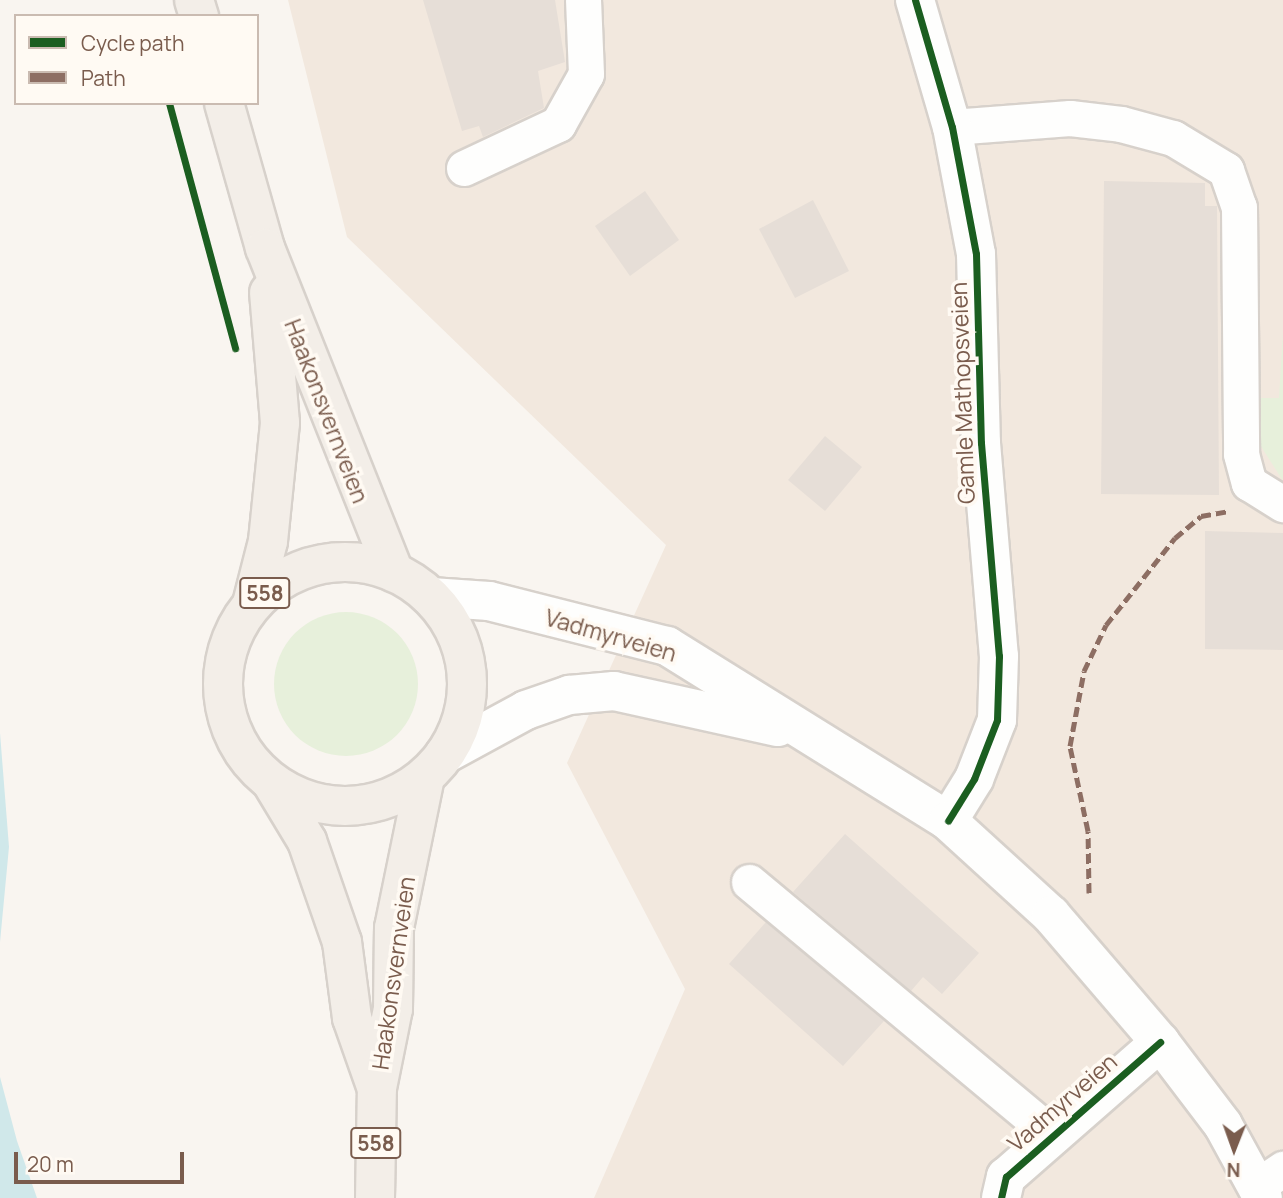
<!DOCTYPE html>
<style>
body{margin:0}
#map{position:relative;width:1283px;height:1198px;overflow:hidden;background:#f9f5f0;font-family:Manrope,sans-serif}
div>[style]{position:absolute}
[style*='--x']{left:calc(var(--x)*1px);top:calc(var(--y)*1px);width:calc(var(--w)*1px);rotate:calc(var(--a)*1deg)}
.residential>*{inset:0;background:#f2e8de}
.green>*{inset:0;background:#e7f0db}
.round{border-radius:50%}
.water>*{inset:0;background:#d0e8ea}
.building>*{inset:0;background:#e6ded7}
.roads{filter:drop-shadow(2px 0 #d7d1cb) drop-shadow(-2px 0 #d7d1cb) drop-shadow(0 2px #d7d1cb) drop-shadow(0 -2px #d7d1cb)}
.service>*{height:35px;margin:-17.5px;padding:0 17.5px;transform-origin:17.5px;border-radius:17.5px;background:#fefefd}
.minor>*{height:38px;margin:-19px;padding:0 19px;transform-origin:19px;border-radius:19px;background:#fefefd}
.secondary>*{height:38px;margin:-19px;padding:0 19px;transform-origin:19px;border-radius:19px;background:#fefefd}
.primary>*{height:38px;margin:-19px;padding:0 19px;transform-origin:19px;border-radius:19px;background:#f3eee8}
.primary>.ring{margin:-19px;padding:0;box-sizing:content-box;background:none;border:38px solid #f3eee8;border-radius:50%}
.quiet>*{height:5px;margin-top:-2.5px;transform-origin:0;background:repeating-linear-gradient(90deg,#8d6e63 0 10px,transparent 0 15px)}
.cycleway>*{height:7px;margin:-3.5px;padding:0 3.5px;transform-origin:3.5px;border-radius:3.5px;background:#1b5e20}
span{translate:-50% -50%;white-space:nowrap;text-align:center;line-height:1.15;-webkit-text-stroke:7px #fffaf3;paint-order:stroke}
.shield-label span{padding:2px 5px;background:#fffaf3;border:2px solid;border-radius:5px;-webkit-text-stroke-width:0}
.shield-label{font-size:21px;color:#7a5c4d;font-weight:700}
.street-label{font-size:23px;color:#7a5c4d}
.legend{position:absolute;left:14px;top:14px;width:245px;height:91px;box-sizing:border-box;background:#fffaf3;border:2px solid #cabbb1;margin:0;padding:9px 12px;list-style:none;font-size:21px;color:#7a5c4d}
.legend li{display:flex;align-items:center;gap:14px;height:35px}
.legend b{width:35px;border:2px solid #cabbb1}
.north{position:absolute;left:1199px;top:1114px;width:70px;height:70px;-webkit-text-stroke:5px #fffaf3;paint-order:stroke;rotate:181deg;font-size:19px;font-weight:700;line-height:28px;text-align:center;color:#7a5c4d}
.north::after{content:'';display:block;margin:auto;width:24px;height:32px;background:#7a5c4d;clip-path:polygon(50% 0,100% 100%,50% 72%,0 100%)}
.scale{position:absolute;left:14px;top:1152px;width:170px;height:32px;box-sizing:border-box;border:4px solid #7a5c4d;border-top:0;padding-left:9px;font-size:21px;line-height:24px;white-space:nowrap;color:#7a5c4d;-webkit-text-stroke:5px #fffaf3;paint-order:stroke}
</style>
<div id="map">
<div class="residential">
<i style="clip-path:polygon(288px 0,1283px 0,1283px 1198px,594px 1198px,685px 989px,567px 763px,666px 545px,347px 237px)"></i>
</div>
<div class="green">
<i style="clip-path:polygon(1283px 332px,1283px 481px,1257px 440px,1257px 398px,1279px 398px)"></i>
<i class="round" style="left:274px;top:612px;width:144px;height:144px"></i>
</div>
<div class="water">
<i style="clip-path:polygon(0 733px,9px 847px,0 942px)"></i>
<i style="clip-path:polygon(0 1077px,17px 1141px,37px 1198px,0 1198px)"></i>
</div>
<div class="building">
<i style="clip-path:polygon(423px 0,555px 0,565px 62px,538px 71px,544px 108px,483px 137px,479px 126px,462px 131px)"></i>
<i style="clip-path:polygon(1104px 181px,1205px 183px,1205px 206px,1217px 206px,1219px 495px,1101px 494px)"></i>
<i style="clip-path:polygon(645px 191px,679px 240px,630px 276px,595px 226px)"></i>
<i style="clip-path:polygon(813px 200px,849px 271px,795px 298px,759px 229px)"></i>
<i style="clip-path:polygon(825px 436px,862px 467px,825px 511px,788px 480px)"></i>
<i style="clip-path:polygon(1205px 531px,1283px 533px,1283px 650px,1205px 649px)"></i>
<i style="clip-path:polygon(845px 834px,979px 953px,942px 994px,923px 977px,911px 991px,793px 892px)"></i>
<i style="clip-path:polygon(766px 922px,884px 1021px,843px 1066px,729px 964px)"></i>
</div>
<div class="roads">
<div class="service">
<i style="--x:952;--y:127;--w:118;--a:-4.4"></i>
<i style="--x:1070;--y:118;--w:51;--a:6.7"></i>
<i style="--x:1121;--y:124;--w:54;--a:15.1"></i>
<i style="--x:1173;--y:138;--w:62;--a:31.1"></i>
<i style="--x:1226;--y:170;--w:39;--a:71"></i>
<i style="--x:1239;--y:207;--w:247;--a:89.5"></i>
<i style="--x:1241;--y:454;--w:30;--a:75"></i>
<i style="--x:1249;--y:483;--w:40;--a:32"></i>
<i style="--x:464;--y:168;--w:104;--a:-25.1"></i>
<i style="--x:558;--y:124;--w:57;--a:-60.8"></i>
<i style="--x:586;--y:74;--w:74;--a:-92.3"></i>
<i style="--x:749;--y:882;--w:396;--a:39.8"></i>
<i style="--x:1259;--y:1185;--w:29;--a:-34"></i>
</div>
<div class="minor">
<i style="--x:915;--y:0;--w:132;--a:73.8"></i>
<i style="--x:952;--y:127;--w:129;--a:79.3"></i>
<i style="--x:976;--y:254;--w:189;--a:88.5"></i>
<i style="--x:981;--y:443;--w:214;--a:85.2"></i>
<i style="--x:999;--y:656;--w:64;--a:91.8"></i>
<i style="--x:997;--y:720;--w:63;--a:111.3"></i>
<i style="--x:974;--y:779;--w:49;--a:121.8"></i>
<i style="--x:1001;--y:1198;--w:22;--a:-77"></i>
<i style="--x:1006;--y:1177;--w:205;--a:-41.2"></i>
</div>
<div class="secondary">
<i style="--x:431;--y:597;--w:58;--a:3.9"></i>
<i style="--x:489;--y:601;--w:184;--a:14.2"></i>
<i style="--x:667;--y:646;--w:331;--a:31.9"></i>
<i style="--x:948;--y:821;--w:139;--a:42.4"></i>
<i style="--x:1051;--y:915;--w:167;--a:49.4"></i>
<i style="--x:1160;--y:1042;--w:104;--a:52.8"></i>
<i style="--x:1223;--y:1125;--w:83;--a:61.3"></i>
<i style="--x:445;--y:754;--w:92;--a:-28.5"></i>
<i style="--x:526;--y:710;--w:46;--a:-19.2"></i>
<i style="--x:569;--y:695;--w:45;--a:-5.1"></i>
<i style="--x:614;--y:691;--w:168;--a:12.4"></i>
</div>
<div class="primary">
<i style="--x:194;--y:0;--w:17;--a:73"></i>
<i style="--x:224;--y:103;--w:151;--a:74.2"></i>
<i style="--x:265;--y:248;--w:349;--a:68.3"></i>
<i class="ring" style="left:223px;top:562px;width:206px;height:206px"></i>
<i style="--x:252;--y:604;--w:65;--a:-75.7"></i>
<i style="--x:268;--y:541;--w:119;--a:-84.2"></i>
<i style="--x:280;--y:423;--w:131;--a:-94.8"></i>
<i style="--x:272;--y:783;--w:68;--a:58.9"></i>
<i style="--x:307;--y:841;--w:107;--a:70.9"></i>
<i style="--x:342;--y:942;--w:77;--a:82.5"></i>
<i style="--x:352;--y:1018;--w:72;--a:70.6"></i>
<i style="--x:375;--y:1198;--w:110;--a:-89"></i>
<i style="--x:377;--y:1088;--w:81;--a:-78.6"></i>
<i style="--x:393;--y:1009;--w:81;--a:-89.3"></i>
<i style="--x:394;--y:928;--w:154;--a:-78.4"></i>
</div>
</div>
<div class="quiet">
<i style="--x:1089;--y:893;--w:62;--a:-90.9"></i>
<i style="--x:1088;--y:831;--w:87;--a:-102"></i>
<i style="--x:1070;--y:746;--w:76;--a:-79.4"></i>
<i style="--x:1084;--y:671;--w:51;--a:-64.4"></i>
<i style="--x:1106;--y:625;--w:111;--a:-51.6"></i>
<i style="--x:1175;--y:538;--w:34;--a:-40"></i>
<i style="--x:1201;--y:516;--w:28;--a:-10"></i>
</div>
<div class="cycleway">
<i style="--x:915;--y:0;--w:132;--a:73.8"></i>
<i style="--x:952;--y:127;--w:129;--a:79.3"></i>
<i style="--x:976;--y:254;--w:189;--a:88.5"></i>
<i style="--x:981;--y:443;--w:214;--a:85.2"></i>
<i style="--x:999;--y:656;--w:64;--a:91.8"></i>
<i style="--x:997;--y:720;--w:63;--a:111.3"></i>
<i style="--x:974;--y:779;--w:49;--a:121.8"></i>
<i style="--x:169;--y:103;--w:254;--a:74.9"></i>
<i style="--x:1001;--y:1198;--w:22;--a:-77"></i>
<i style="--x:1006;--y:1177;--w:205;--a:-41.2"></i>
</div>
<div class="shield-label">
<span style="left:265px;top:593px">558</span>
<span style="left:376px;top:1143px">558</span>
</div>
<div class="street-label">
<span style="left:962px;top:393px;rotate:-92deg">Gamle Mathopsveien</span>
<span style="left:327px;top:411px;rotate:69deg">Haakonsvernveien</span>
<span style="left:611px;top:635px;rotate:16deg">Vadmyrveien</span>
<span style="left:393px;top:973px;rotate:-82deg">Haakonsvernveien</span>
<span style="left:1062px;top:1102px;rotate:-41deg">Vadmyrveien</span>
</div>
<ul class="legend">
<li><b style="height:9px;background:#1b5e20"></b>Cycle path</li>
<li><b style="height:9px;background:#8d6e63"></b>Path</li>
</ul>
<div class="north">N</div>
<div class="scale">20 m</div>
</div>
